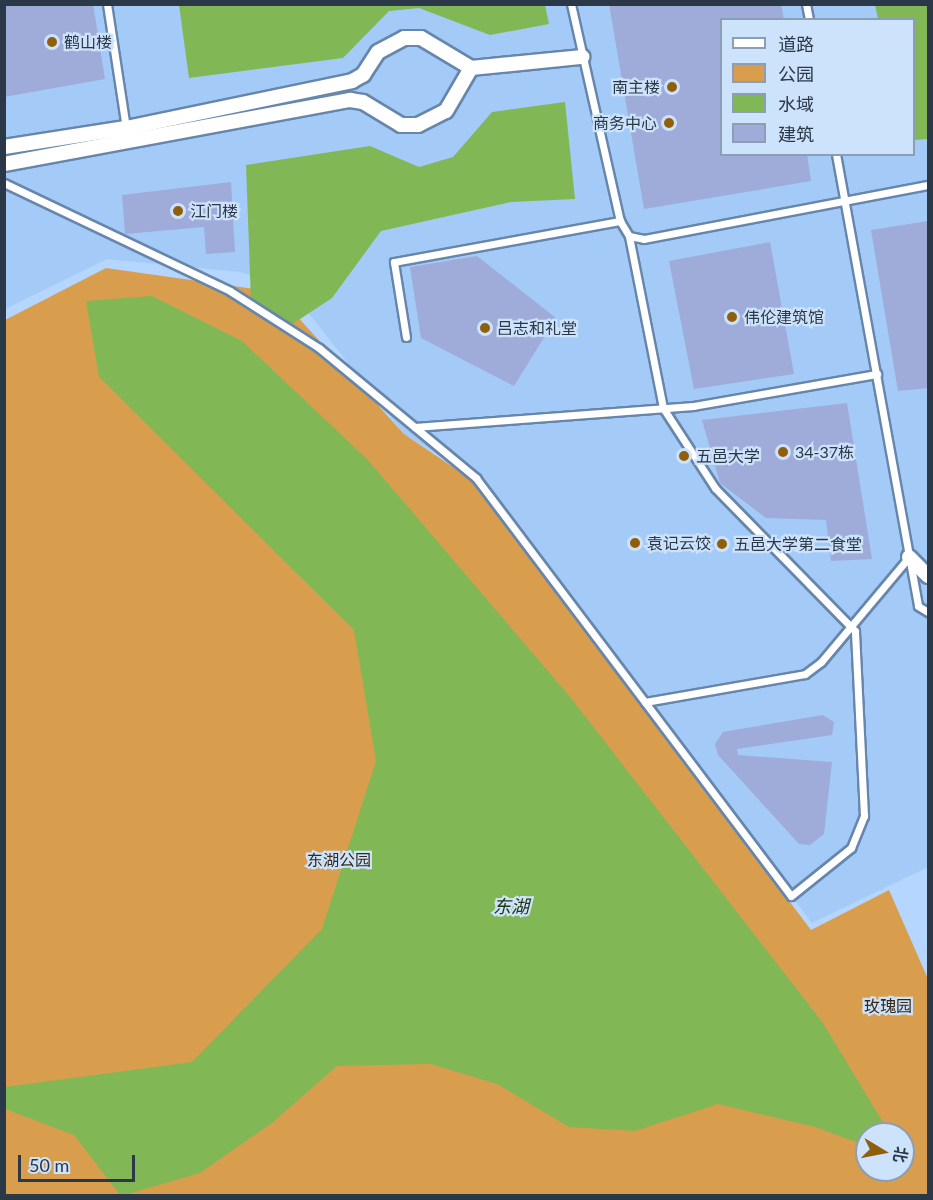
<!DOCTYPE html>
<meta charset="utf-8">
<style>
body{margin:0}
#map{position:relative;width:933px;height:1200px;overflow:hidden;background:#b4d6ff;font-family:Lato,"Noto Sans SC",sans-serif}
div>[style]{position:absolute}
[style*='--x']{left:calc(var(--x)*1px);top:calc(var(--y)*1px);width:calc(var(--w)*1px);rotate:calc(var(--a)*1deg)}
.built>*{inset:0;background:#a4caf7}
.green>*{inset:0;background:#d89e4d}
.water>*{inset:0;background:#81b855}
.building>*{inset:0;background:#9fabd9}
.roads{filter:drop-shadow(2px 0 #6786ac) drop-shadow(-2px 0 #6786ac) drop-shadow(0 2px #6786ac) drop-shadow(0 -2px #6786ac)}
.lane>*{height:7px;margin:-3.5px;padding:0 3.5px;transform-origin:3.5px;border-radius:3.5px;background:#fff}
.street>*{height:14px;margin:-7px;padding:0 7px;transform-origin:7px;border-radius:7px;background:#fff}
.dots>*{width:16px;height:16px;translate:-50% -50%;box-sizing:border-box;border:3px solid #cde2fb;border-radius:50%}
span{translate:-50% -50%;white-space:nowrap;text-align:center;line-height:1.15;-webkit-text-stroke:4.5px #cde2fb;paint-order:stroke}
.poi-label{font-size:16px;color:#2b3848}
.left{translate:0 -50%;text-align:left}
.right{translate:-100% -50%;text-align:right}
.park-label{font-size:16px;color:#362817}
.water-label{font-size:18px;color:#21370f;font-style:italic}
.frame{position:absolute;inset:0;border:6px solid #2b3848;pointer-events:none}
.legend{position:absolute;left:720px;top:18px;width:195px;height:138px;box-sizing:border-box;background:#cde2fb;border:2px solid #8c9eb3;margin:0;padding:8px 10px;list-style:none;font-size:18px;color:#2b3848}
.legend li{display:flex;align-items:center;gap:12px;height:30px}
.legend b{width:30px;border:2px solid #8c9eb3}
.north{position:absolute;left:855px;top:1122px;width:60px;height:60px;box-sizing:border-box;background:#cde2fb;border:2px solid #8c9eb3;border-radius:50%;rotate:100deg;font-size:16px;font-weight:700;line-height:24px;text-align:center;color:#2b3848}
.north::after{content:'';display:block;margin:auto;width:21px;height:27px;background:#905f0c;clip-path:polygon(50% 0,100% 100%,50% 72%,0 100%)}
.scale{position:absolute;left:18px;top:1155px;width:117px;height:27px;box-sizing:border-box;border:3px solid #2b3848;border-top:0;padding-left:8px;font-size:18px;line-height:21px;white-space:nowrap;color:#2b3848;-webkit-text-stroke:4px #cde2fb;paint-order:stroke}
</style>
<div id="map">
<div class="built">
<i style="clip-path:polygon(evenodd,5px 5px,928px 5px,928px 867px,812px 923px,476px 478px,404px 434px,307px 311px,276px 282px,239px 272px,107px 259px,5px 309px,5px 5px,722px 20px,914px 20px,914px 154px,722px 154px,722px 20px)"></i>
</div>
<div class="green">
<i style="clip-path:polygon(evenodd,106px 268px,275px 292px,404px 434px,472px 480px,811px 930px,889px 890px,928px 979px,928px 1195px,5px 1196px,5px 320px,106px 268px,867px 1134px,903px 1134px,903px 1170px,867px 1170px,867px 1134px)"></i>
</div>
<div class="water">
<i style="clip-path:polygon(179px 5px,545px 5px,549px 24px,490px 35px,419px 8px,389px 11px,343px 58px,189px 78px)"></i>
<i style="clip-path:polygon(875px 5px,928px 5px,928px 139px,914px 140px,914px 20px,878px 19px)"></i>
<i style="clip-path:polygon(565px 102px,575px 199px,511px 202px,381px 231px,332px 298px,291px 325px,251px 301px,246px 165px,370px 146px,419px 167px,453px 157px,492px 112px)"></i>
<i style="clip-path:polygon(152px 296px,242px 341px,368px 460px,571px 698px,823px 1023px,890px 1134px,867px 1134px,867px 1146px,815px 1127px,718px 1104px,635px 1131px,569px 1127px,497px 1084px,431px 1064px,337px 1066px,272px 1123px,200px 1173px,121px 1196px,74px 1135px,5px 1109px,5px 1087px,192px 1062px,322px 929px,376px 761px,354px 630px,99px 377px,86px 301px)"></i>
</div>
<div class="building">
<i style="clip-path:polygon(4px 4px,93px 4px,105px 79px,4px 97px)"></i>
<i style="clip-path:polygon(609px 4px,781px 4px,784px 20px,722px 20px,722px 154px,807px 154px,811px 181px,644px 209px)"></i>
<i style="clip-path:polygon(231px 182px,235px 252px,206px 254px,204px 227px,125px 234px,122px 195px)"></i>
<i style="clip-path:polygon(928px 221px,928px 388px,898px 391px,871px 230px)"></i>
<i style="clip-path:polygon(770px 242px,794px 374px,694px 389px,669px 261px)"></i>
<i style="clip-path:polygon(477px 256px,556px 318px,514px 386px,421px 338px,410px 267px)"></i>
<i style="clip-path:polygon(847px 403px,872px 559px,831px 561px,826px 520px,766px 518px,720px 483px,702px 420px)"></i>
<i style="clip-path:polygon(823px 715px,834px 722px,832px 735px,737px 749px,738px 755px,832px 762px,824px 834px,810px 845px,799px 844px,718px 755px,715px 744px,723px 732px)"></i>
</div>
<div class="roads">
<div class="lane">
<i style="--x:107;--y:4;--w:125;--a:81.3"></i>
<i style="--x:571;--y:4;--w:222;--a:77.3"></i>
<i style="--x:620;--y:221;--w:17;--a:59"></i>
<i style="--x:629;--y:236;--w:15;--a:11"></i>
<i style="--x:644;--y:239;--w:289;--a:-10.8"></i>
<i style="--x:806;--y:4;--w:16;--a:79"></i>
<i style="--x:836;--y:154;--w:459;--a:79.7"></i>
<i style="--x:918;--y:606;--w:12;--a:31"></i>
<i style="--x:4;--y:183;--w:250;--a:25.5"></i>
<i style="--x:230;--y:291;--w:106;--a:32.6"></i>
<i style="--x:319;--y:348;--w:204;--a:39.6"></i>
<i style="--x:476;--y:478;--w:523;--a:53"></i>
<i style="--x:791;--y:896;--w:77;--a:-38.7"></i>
<i style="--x:851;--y:848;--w:35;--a:-68"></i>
<i style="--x:864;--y:816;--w:185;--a:-92.8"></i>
<i style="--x:855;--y:631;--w:200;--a:-134.4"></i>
<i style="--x:715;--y:488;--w:95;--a:-123"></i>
<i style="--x:663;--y:408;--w:175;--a:-101.2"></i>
<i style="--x:406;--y:337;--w:76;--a:-99.1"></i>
<i style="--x:394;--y:262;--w:230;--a:-10.3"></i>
<i style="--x:415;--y:427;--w:279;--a:-4.3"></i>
<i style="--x:693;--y:406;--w:187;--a:-9.9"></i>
<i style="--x:645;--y:702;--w:162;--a:-9.9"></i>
<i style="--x:805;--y:674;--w:20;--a:-37"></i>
<i style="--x:821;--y:662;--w:137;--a:-50"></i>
</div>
<div class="street">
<i style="--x:4;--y:147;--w:123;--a:-8.9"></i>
<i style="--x:126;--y:128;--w:231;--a:-11.7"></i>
<i style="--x:352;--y:81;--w:13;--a:-29"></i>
<i style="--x:363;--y:75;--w:27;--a:-57"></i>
<i style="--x:378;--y:52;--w:30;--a:-28"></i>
<i style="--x:404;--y:38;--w:17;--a:0"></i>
<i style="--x:421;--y:38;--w:58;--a:31"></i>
<i style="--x:471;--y:68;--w:112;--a:-5.7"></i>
<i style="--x:4;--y:164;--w:352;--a:-10.5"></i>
<i style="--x:350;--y:100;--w:13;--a:9"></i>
<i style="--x:363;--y:102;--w:44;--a:31.2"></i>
<i style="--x:401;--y:125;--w:17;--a:0"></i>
<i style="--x:418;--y:125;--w:31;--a:-27"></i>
<i style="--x:446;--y:111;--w:50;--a:-59.8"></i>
<i style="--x:909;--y:557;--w:27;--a:45"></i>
</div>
</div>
<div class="dots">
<i style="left:52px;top:42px;background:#905f0c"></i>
<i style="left:672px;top:87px;background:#905f0c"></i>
<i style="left:669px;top:123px;background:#905f0c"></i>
<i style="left:178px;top:211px;background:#905f0c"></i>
<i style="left:732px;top:317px;background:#905f0c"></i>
<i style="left:485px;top:328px;background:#905f0c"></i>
<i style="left:783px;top:452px;background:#905f0c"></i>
<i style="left:684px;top:456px;background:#905f0c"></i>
<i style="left:635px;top:543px;background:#905f0c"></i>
<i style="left:722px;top:544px;background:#905f0c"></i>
</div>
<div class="poi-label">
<span class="left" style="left:64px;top:42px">鹤山楼</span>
<span class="right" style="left:660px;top:87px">南主楼</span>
<span class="right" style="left:657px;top:123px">商务中心</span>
<span class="left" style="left:190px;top:211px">江门楼</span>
<span class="left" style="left:744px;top:317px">伟伦建筑馆</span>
<span class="left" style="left:497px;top:328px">吕志和礼堂</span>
<span class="left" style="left:795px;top:452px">34-37栋</span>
<span class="left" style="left:696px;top:456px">五邑大学</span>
<span class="left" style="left:647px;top:543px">袁记云饺</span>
<span class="left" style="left:734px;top:544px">五邑大学第二食堂</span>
</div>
<div class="park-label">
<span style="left:339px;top:860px">东湖公园</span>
<span style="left:888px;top:1006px">玫瑰园</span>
</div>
<div class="water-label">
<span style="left:511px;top:906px">东湖</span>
</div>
<div class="frame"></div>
<ul class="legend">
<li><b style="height:8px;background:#fff"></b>道路</li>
<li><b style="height:16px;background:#d89e4d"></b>公园</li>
<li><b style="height:16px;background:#81b855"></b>水域</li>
<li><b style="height:16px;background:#9fabd9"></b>建筑</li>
</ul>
<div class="north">北</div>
<div class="scale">50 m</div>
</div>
